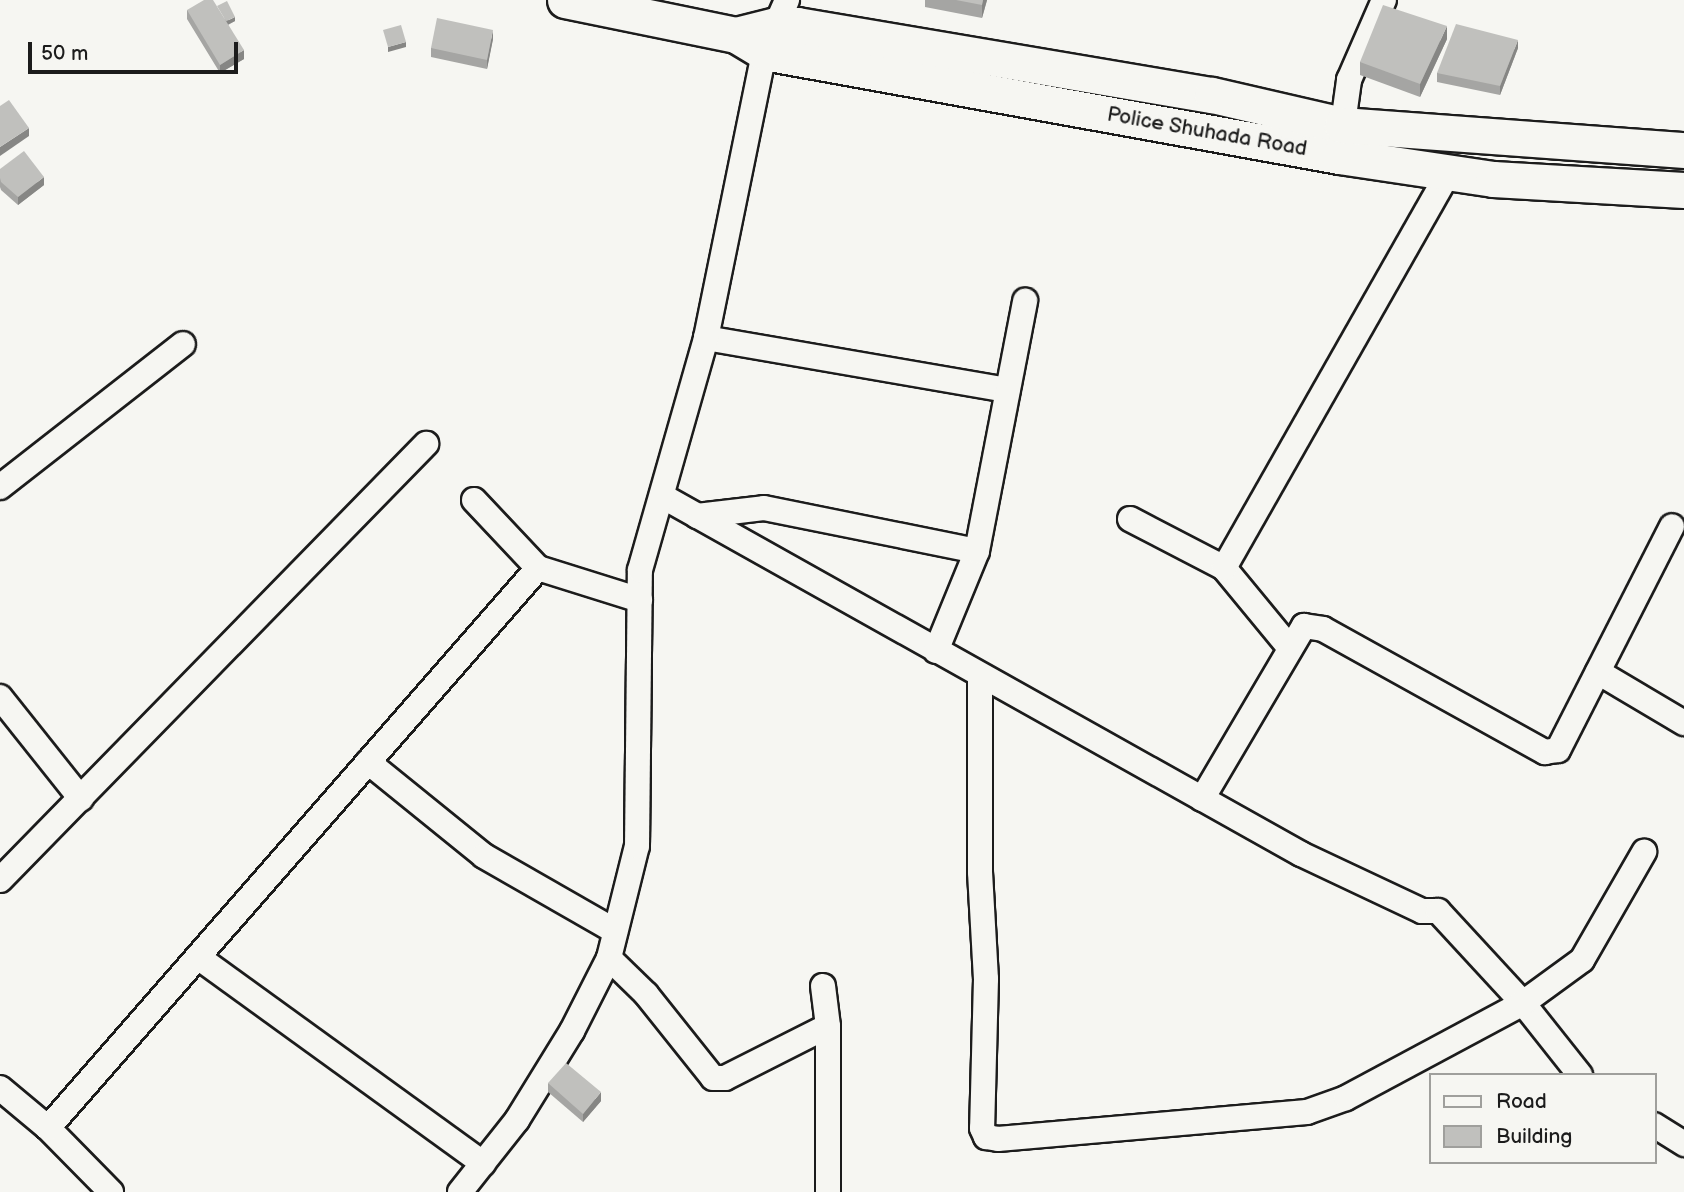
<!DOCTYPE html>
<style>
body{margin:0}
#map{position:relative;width:1684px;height:1192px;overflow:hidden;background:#f6f6f2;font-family:"Balsamiq Sans",sans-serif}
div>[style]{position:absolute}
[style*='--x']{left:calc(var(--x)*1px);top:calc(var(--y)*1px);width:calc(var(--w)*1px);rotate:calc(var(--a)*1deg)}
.roads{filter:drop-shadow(2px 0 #1c1c1c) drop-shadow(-2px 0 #1c1c1c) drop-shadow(0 2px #1c1c1c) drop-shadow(0 -2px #1c1c1c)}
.street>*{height:24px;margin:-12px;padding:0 12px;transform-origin:12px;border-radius:12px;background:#f6f6f2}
.secondary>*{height:35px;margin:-17.5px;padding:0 17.5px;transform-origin:17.5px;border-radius:17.5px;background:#f6f6f2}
.wall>*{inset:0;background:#a5a5a3}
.shaded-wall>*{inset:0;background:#868684}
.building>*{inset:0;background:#c0c0bd}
span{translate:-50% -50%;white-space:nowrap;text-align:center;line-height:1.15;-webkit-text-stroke:6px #f6f6f2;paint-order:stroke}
.street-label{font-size:21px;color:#1c1c1c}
.legend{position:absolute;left:1429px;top:1073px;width:228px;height:91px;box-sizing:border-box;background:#f6f6f2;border:2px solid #9f9f9c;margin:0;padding:9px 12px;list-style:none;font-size:21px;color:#1c1c1c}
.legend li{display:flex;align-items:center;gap:14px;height:35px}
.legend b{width:35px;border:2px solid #9f9f9c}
.scale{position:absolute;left:28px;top:42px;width:210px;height:32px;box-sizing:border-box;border:4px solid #1c1c1c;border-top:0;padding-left:9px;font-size:21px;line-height:24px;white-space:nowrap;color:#1c1c1c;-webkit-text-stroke:5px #f6f6f2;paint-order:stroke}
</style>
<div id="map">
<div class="roads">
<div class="street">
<i style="--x:1341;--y:138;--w:59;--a:-82.1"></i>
<i style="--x:1349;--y:80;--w:87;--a:-66.4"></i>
<i style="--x:706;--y:338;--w:306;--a:9.8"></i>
<i style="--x:0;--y:487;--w:232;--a:-38"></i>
<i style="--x:662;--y:496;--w:732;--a:29.26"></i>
<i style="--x:1301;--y:854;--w:134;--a:25.2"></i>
<i style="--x:1422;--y:911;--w:16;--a:0"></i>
<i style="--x:1438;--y:911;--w:125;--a:47.3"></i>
<i style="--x:1523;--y:1003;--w:92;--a:51.6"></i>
<i style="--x:474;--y:500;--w:93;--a:46.7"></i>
<i style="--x:538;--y:568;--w:107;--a:17.4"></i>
<i style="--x:697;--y:516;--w:67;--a:-6.8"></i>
<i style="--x:764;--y:508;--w:217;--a:11.4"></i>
<i style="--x:1130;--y:519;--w:106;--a:27.5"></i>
<i style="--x:1224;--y:568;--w:104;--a:50.5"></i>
<i style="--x:1224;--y:568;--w:455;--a:-60.4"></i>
<i style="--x:936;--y:651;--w:108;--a:-67.7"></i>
<i style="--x:977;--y:551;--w:255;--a:-79.1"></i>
<i style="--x:1598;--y:672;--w:100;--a:30.7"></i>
<i style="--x:980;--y:676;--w:196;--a:90"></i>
<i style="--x:980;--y:872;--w:107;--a:86.8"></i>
<i style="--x:986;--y:979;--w:149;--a:91.5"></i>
<i style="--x:982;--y:1128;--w:10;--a:66"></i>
<i style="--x:986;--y:1137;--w:12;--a:9"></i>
<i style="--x:998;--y:1139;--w:310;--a:-5"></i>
<i style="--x:1307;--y:1112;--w:41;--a:-19.7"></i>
<i style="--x:1346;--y:1098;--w:201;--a:-28.2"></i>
<i style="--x:1523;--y:1003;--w:73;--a:-36.1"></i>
<i style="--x:1582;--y:960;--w:125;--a:-60.1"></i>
<i style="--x:0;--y:697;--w:130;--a:51.5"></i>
<i style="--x:368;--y:762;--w:149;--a:39"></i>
<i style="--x:484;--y:856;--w:151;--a:29.8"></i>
<i style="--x:1202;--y:799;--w:201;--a:-59.5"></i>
<i style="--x:1304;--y:626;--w:19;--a:9"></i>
<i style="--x:1323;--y:629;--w:254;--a:29"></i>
<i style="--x:1545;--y:752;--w:13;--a:-9"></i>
<i style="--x:1558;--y:750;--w:251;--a:-63"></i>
<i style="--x:0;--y:880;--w:610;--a:-45.66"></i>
<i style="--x:198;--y:957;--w:352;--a:35.9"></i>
<i style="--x:609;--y:958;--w:52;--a:44.2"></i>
<i style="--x:646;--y:994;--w:107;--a:51.4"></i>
<i style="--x:713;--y:1078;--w:12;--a:0"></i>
<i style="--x:725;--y:1078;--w:115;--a:-26.8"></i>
<i style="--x:823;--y:986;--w:40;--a:82.9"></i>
<i style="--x:828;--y:1026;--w:166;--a:90"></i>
<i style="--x:0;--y:1088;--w:62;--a:39.8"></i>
<i style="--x:48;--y:1128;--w:90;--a:45.5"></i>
<i style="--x:1654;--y:1125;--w:36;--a:32"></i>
<i style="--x:48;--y:1128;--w:744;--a:-48.81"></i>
<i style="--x:460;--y:1192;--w:92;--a:-51.6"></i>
<i style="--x:517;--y:1120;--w:105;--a:-58.3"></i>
<i style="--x:572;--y:1031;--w:82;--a:-63.1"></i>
<i style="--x:609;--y:958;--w:115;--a:-76"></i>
<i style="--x:637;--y:846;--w:276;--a:-89.4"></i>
<i style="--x:640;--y:570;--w:241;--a:-74.1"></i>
<i style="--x:706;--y:338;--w:292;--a:-78.5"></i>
<i style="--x:764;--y:52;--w:57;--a:-66.1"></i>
</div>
<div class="secondary">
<i style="--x:565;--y:0;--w:175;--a:11.6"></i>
<i style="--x:736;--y:35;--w:33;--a:31"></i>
<i style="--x:764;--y:52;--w:584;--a:10.25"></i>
<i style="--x:1339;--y:156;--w:156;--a:8.5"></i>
<i style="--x:1493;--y:179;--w:191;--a:3.3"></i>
<i style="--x:736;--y:35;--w:41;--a:-14"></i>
<i style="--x:776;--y:25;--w:21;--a:0"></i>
<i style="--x:797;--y:25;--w:421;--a:9.6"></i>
<i style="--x:1212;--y:95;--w:133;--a:13"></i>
<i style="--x:1342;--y:125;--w:343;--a:4.2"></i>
</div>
</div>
<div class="wall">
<i style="clip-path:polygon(925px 0,987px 0,982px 18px,925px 7px)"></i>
<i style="clip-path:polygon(187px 10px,235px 21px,228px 25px,244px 59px,220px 73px,187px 19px)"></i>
<i style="clip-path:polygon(493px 39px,487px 69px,431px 57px,431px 48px)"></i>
<i style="clip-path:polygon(1447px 39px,1420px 97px,1360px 75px,1360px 62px)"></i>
<i style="clip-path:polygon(1518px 48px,1500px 95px,1437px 82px,1437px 73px)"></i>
<i style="clip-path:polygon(0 169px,44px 185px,18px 205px,1px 190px,0 187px)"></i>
<i style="clip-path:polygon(548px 1083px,601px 1101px,583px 1122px,548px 1092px)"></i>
</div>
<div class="shaded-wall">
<i style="clip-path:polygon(983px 0,987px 0,982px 18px,982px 5px)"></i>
<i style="clip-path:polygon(235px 17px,235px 21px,225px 26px,225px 22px)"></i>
<i style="clip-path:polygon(1447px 26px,1447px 39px,1420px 97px,1420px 84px)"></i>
<i style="clip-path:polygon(493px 30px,493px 39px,487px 69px,487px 60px)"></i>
<i style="clip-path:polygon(1518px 40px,1518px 48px,1500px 95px,1500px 86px)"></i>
<i style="clip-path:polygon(406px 42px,406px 47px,388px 52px,388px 47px)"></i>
<i style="clip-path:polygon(244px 50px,244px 59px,220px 73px,220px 65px)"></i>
<i style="clip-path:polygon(29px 128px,29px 136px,0 156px,0 147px)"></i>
<i style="clip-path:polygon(44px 177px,44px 185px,18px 205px,18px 197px)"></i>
<i style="clip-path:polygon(601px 1092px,601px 1101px,583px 1122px,583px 1114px)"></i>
</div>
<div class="building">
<i style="clip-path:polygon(204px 0,213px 0,244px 50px,220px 65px,187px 10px)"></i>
<i style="clip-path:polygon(956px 0,983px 0,982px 5px)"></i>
<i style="clip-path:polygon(227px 1px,235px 17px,226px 21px,217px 6px)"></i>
<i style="clip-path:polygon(1383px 5px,1447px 26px,1420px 84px,1360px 62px)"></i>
<i style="clip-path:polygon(437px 18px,493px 30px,487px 60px,431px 48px)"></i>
<i style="clip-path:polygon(1456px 24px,1518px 40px,1500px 86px,1437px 73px)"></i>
<i style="clip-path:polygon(401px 25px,406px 42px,388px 47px,383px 30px)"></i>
<i style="clip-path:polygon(9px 100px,29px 128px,0 147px,0 106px)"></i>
<i style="clip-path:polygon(24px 151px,44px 177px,18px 197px,1px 182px,0 178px,0 169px)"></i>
<i style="clip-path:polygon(566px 1063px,601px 1092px,583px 1114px,548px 1083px)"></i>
</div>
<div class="street-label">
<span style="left:1207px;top:132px;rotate:10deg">Police Shuhada Road</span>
</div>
<ul class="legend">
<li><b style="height:9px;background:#f6f6f2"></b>Road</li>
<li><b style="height:19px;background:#c0c0bd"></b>Building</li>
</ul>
<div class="scale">50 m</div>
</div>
